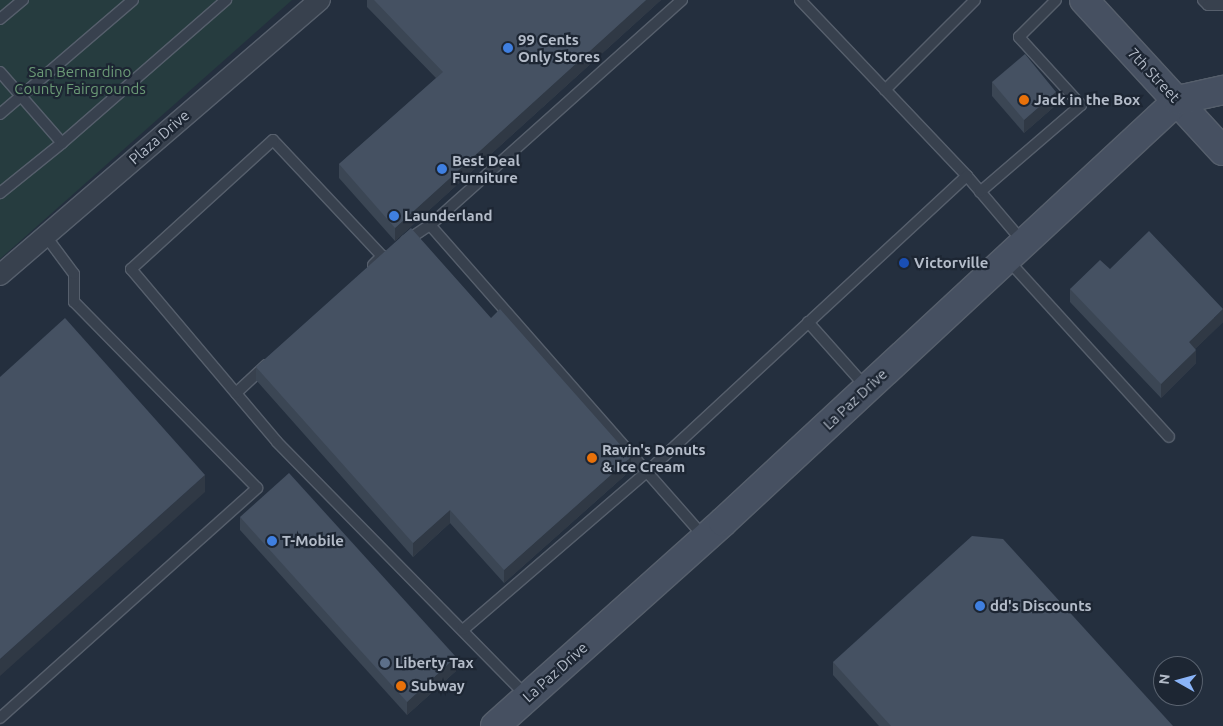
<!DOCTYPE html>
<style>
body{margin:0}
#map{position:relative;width:1223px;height:726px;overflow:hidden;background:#242f3e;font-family:Ubuntu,sans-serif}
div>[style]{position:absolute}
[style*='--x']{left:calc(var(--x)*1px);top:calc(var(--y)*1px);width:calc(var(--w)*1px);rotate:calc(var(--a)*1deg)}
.green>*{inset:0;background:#263c3f}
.roads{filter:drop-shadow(1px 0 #565f6c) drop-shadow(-1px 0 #565f6c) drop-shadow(0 1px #565f6c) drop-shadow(0 -1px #565f6c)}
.service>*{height:10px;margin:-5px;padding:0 5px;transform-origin:5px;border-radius:5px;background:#38414e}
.minor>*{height:20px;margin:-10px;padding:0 10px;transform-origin:10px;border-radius:10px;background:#38414e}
.secondary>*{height:28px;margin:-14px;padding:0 14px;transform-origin:14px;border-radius:14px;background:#465061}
.wall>*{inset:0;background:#3b4654}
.shaded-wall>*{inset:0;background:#303945}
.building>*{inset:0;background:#455162}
.dots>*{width:14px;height:14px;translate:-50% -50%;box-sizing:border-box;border:2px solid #1d2633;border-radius:50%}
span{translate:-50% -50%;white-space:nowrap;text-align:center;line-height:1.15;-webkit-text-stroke:4.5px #1d2633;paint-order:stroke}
.poi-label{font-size:15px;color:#b4bcc9;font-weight:700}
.left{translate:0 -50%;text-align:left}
.park-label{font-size:15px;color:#6b9a76}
.street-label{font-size:15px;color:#b4bcc9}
.north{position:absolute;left:1153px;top:656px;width:50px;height:50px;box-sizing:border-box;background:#1d2633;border:1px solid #59626f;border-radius:50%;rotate:277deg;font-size:14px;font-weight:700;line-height:20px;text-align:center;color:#b4bcc9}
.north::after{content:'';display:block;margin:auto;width:18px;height:22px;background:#8ab4f8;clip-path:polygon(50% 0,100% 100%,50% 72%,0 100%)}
</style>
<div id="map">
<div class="green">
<i style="clip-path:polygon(0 0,292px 0,0 259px)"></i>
</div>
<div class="roads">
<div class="service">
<i style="--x:682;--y:0;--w:338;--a:138.2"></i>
<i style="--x:430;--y:225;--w:415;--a:48.7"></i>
<i style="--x:800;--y:0;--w:243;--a:46.5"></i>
<i style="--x:967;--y:176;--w:87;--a:49.7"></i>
<i style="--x:1203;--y:0;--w:7;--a:45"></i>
<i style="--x:1208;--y:5;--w:15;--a:0"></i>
<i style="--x:0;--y:19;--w:30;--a:-40"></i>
<i style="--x:0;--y:72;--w:94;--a:48.9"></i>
<i style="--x:62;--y:143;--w:80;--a:141.1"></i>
<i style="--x:885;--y:90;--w:127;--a:-45"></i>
<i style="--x:0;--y:114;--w:175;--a:-40.6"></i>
<i style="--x:62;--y:143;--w:218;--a:-41.1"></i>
<i style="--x:980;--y:192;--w:133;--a:-40.7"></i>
<i style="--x:1081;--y:105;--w:92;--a:-132.4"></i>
<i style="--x:1019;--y:37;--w:52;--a:-45"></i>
<i style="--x:406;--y:241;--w:29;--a:-34"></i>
<i style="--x:1008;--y:260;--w:239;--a:47.7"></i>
<i style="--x:373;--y:265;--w:13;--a:-45"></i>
<i style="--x:382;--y:256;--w:159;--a:-133.2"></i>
<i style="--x:273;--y:140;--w:192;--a:137.7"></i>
<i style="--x:131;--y:269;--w:226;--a:49.8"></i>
<i style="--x:277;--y:442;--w:356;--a:45.5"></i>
<i style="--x:808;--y:322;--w:87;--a:48.3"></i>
<i style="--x:236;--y:393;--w:41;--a:-43"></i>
<i style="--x:463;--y:630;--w:243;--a:-40.7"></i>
<i style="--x:647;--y:472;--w:436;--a:-42.8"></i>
<i style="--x:0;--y:718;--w:345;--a:-41.8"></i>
<i style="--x:257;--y:488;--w:261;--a:-134.5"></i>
<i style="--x:74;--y:302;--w:28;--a:-90"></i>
<i style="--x:74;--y:274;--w:49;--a:-126.6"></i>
</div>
<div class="minor">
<i style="--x:0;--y:275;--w:422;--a:-40.7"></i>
</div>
<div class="secondary">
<i style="--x:1084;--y:0;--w:205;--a:47.4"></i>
<i style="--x:495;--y:726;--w:306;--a:-41.8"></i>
<i style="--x:723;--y:522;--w:621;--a:-42.85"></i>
<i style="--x:1178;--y:100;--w:46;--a:-12.5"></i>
</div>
</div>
<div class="wall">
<i style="clip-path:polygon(367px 0,661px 0,395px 241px,339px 178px,339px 164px,436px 78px,367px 7px)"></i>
<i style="clip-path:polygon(992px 82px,1056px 105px,1024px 133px,992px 96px)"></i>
<i style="clip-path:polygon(1110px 269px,1223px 322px,1195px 349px,1196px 363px,1161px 398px,1070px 302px,1070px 289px)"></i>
<i style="clip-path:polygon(491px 318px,631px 470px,504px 583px,450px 523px,413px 557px,256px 380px,256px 367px)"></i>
<i style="clip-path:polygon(240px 517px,456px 671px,407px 715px,240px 530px)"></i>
<i style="clip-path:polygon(833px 662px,1173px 726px,879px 726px,833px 675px)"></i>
</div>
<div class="shaded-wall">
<i style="clip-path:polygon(646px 0,661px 0,395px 241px,395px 228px)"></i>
<i style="clip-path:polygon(1056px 92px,1056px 105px,1024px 133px,1024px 120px)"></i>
<i style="clip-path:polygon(1223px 309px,1223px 322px,1189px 355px,1189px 342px)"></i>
<i style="clip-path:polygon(1196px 350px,1196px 363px,1161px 398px,1161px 384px)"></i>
<i style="clip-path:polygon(631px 457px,631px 470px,504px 583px,504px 570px)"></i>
<i style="clip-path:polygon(205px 475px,205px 492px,0 676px,0 659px)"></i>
<i style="clip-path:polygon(450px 510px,450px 523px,413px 557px,413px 543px)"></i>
<i style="clip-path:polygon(456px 657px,456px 671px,407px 715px,407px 702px)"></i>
</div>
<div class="building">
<i style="clip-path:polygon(374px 0,646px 0,395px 228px,339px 164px,443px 72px)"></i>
<i style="clip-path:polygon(1025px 54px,1056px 92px,1024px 120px,992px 82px)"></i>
<i style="clip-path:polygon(411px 228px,491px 318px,500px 309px,631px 457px,504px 570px,450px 510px,413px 543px,256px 367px)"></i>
<i style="clip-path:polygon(1149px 231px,1223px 309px,1189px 342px,1196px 350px,1161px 384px,1070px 289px,1100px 260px,1110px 269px)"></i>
<i style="clip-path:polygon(65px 318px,205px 475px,0 659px,0 377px)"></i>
<i style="clip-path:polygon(289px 473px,456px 657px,407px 702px,240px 517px)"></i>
<i style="clip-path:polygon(972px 536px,1003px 539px,1173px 726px,891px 726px,833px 662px)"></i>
</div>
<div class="dots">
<i style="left:508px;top:48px;background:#3f7fe0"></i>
<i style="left:1024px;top:100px;background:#e8710a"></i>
<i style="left:442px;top:169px;background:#3f7fe0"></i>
<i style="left:394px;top:216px;background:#3f7fe0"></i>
<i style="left:904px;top:263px;background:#1a4fb4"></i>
<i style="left:592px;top:458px;background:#e8710a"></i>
<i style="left:272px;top:541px;background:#3f7fe0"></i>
<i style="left:980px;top:606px;background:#3f7fe0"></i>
<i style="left:385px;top:663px;background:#5c6f8a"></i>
<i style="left:401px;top:686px;background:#e8710a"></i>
</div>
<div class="poi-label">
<span class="left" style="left:518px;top:48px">99 Cents<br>Only Stores</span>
<span class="left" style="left:1034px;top:100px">Jack in the Box</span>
<span class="left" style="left:452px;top:169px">Best Deal<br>Furniture</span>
<span class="left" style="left:404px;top:216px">Launderland</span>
<span class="left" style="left:914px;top:263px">Victorville</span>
<span class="left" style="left:602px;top:458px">Ravin's Donuts<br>&amp; Ice Cream</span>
<span class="left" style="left:282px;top:541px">T-Mobile</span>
<span class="left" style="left:990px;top:606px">dd's Discounts</span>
<span class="left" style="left:395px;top:663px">Liberty Tax</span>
<span class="left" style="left:411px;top:686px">Subway</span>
</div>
<div class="park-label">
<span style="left:80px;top:80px">San Bernardino<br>County Fairgrounds</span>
</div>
<div class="street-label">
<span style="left:1154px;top:75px;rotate:47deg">7th Street</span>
<span style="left:159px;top:137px;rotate:-41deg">Plaza Drive</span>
<span style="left:855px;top:399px;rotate:-43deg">La Paz Drive</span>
<span style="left:555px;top:672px;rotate:-42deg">La Paz Drive</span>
</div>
<div class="north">N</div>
</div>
